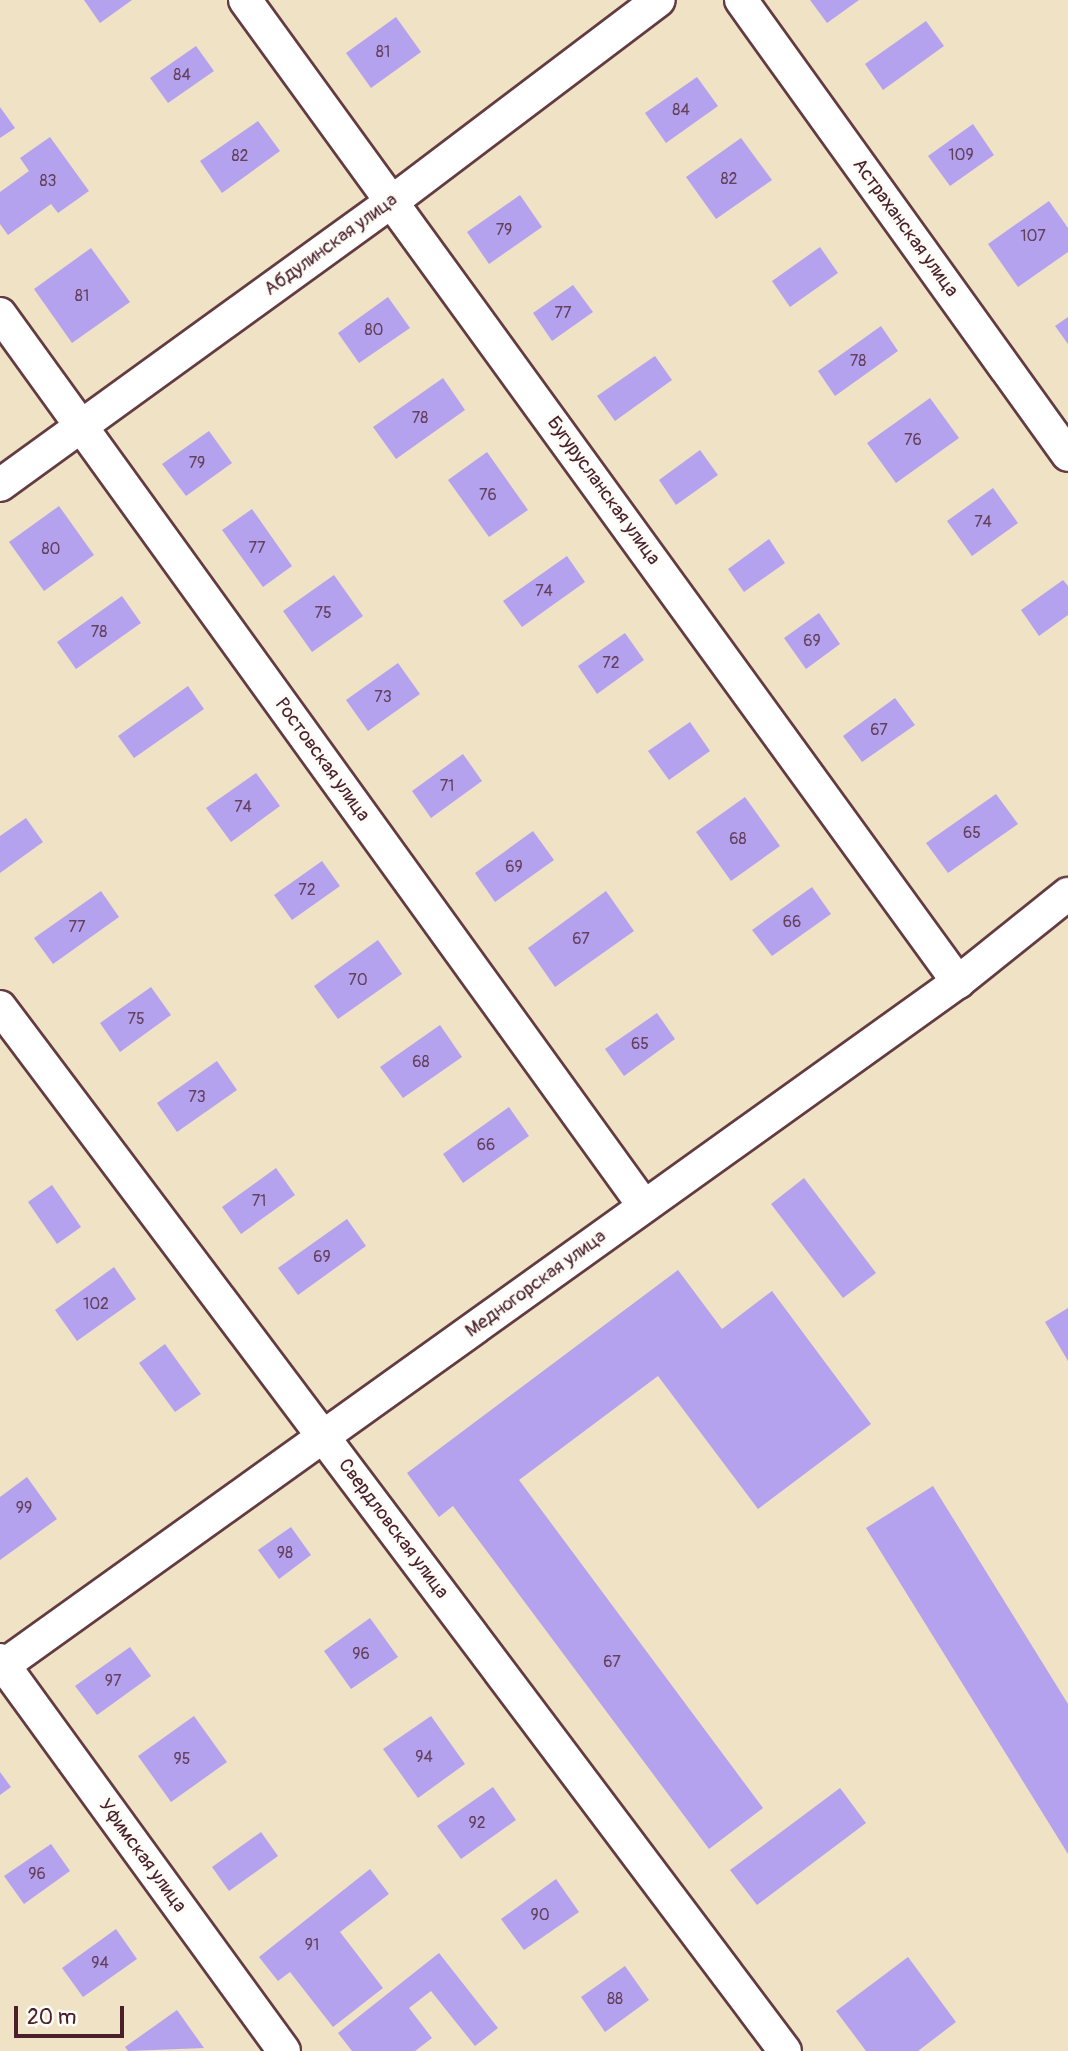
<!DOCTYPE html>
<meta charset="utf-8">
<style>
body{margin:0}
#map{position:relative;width:1068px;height:2051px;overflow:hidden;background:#f0e2c5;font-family:Pangolin,sans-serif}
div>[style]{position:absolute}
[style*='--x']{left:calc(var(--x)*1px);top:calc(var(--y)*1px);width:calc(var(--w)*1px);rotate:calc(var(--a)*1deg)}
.building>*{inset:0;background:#b4a2ee}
.roads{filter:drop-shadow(2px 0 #633c42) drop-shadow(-2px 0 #633c42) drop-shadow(0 2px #633c42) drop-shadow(0 -2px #633c42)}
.minor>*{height:32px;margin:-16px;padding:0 16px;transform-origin:16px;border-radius:16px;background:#fff}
span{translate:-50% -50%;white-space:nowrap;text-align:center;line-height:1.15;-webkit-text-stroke:6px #fdfcf7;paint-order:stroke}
.number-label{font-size:16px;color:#64405c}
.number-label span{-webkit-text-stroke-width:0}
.street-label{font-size:19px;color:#4a1f2b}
.scale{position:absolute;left:14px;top:2006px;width:110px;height:32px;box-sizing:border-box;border:4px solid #4a1f2b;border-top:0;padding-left:9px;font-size:21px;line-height:24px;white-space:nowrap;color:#4a1f2b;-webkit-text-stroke:5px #fdfcf7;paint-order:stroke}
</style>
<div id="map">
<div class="building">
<i style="clip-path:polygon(84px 0,132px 0,100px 23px)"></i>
<i style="clip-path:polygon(810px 0,859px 0,827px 23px)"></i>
<i style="clip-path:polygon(396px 17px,421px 52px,371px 88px,346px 53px)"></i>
<i style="clip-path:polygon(926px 21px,944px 46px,883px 90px,865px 64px)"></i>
<i style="clip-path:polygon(196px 46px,214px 71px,168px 103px,150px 78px)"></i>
<i style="clip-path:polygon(697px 77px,718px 106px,666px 143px,645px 113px)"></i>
<i style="clip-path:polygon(0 107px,15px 128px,0 138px)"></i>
<i style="clip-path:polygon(258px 121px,280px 151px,222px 193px,200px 161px)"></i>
<i style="clip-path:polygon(973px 124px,994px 155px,950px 186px,928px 156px)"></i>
<i style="clip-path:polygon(50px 137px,89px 191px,58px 213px,51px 204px,8px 235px,0 224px,0 192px,29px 171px,20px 158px)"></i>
<i style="clip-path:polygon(741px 138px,772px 180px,716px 219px,686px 177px)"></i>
<i style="clip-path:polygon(520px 195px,542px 227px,489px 264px,467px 232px)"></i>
<i style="clip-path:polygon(1049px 201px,1068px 228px,1068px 252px,1018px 287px,988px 244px)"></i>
<i style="clip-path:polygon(820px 247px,838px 273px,790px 307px,772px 281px)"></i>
<i style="clip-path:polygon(91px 248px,130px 302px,72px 343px,34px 289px)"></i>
<i style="clip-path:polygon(573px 285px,593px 312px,552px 341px,533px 313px)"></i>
<i style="clip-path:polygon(388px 297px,410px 328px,359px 363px,338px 333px)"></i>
<i style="clip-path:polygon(1068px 317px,1068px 344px,1055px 326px)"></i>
<i style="clip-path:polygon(881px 326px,898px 351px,835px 396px,818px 371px)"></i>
<i style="clip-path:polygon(655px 356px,672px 380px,615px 421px,597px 396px)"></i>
<i style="clip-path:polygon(443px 378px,465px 410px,396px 459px,373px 427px)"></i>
<i style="clip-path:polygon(930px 398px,959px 438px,896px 483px,867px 443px)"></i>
<i style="clip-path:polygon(209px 431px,232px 463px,186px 496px,162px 464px)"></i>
<i style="clip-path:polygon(700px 450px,718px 475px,676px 505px,659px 480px)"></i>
<i style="clip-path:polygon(487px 452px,528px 510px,489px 537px,448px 480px)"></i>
<i style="clip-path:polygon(993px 488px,1018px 523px,972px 556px,947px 521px)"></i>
<i style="clip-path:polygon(59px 506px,94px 555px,44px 591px,9px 542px)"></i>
<i style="clip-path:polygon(252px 509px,292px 566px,263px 587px,222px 530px)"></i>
<i style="clip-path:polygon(769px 539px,785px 563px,744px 592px,728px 569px)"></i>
<i style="clip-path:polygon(567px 556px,585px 582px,522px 627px,503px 601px)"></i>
<i style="clip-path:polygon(334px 575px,363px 616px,312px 652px,283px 611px)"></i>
<i style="clip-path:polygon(1063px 580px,1068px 586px,1068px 615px,1039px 636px,1021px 610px)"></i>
<i style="clip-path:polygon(122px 596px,141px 623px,76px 669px,57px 642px)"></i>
<i style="clip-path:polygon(819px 613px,840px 644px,806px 669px,784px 638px)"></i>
<i style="clip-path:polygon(625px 633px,644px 660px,597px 694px,578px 666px)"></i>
<i style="clip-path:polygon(398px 663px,420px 694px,368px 731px,346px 700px)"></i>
<i style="clip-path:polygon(188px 686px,204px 709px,134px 758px,118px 736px)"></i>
<i style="clip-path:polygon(895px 698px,915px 725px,862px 762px,843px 736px)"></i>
<i style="clip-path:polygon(690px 722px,710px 751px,669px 780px,648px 751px)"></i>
<i style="clip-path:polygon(463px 754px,482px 781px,431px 818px,412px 791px)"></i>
<i style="clip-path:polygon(256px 773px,280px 806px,231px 842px,206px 808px)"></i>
<i style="clip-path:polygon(996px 794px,1018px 824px,948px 873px,926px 843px)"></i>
<i style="clip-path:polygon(745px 797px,780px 846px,731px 881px,696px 832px)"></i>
<i style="clip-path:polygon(26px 818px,43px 842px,0 873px,0 836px)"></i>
<i style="clip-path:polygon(533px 831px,554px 860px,495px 902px,475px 873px)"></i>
<i style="clip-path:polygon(322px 861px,340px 886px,292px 920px,274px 895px)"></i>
<i style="clip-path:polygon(812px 887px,831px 914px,772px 956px,752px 930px)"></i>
<i style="clip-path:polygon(101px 891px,119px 917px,53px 964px,34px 938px)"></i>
<i style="clip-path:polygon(606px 891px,634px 931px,555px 987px,528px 948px)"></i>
<i style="clip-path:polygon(378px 940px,402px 974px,338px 1019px,314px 986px)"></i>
<i style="clip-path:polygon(151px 987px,171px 1015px,120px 1052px,100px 1023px)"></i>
<i style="clip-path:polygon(657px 1013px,675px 1039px,624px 1076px,605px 1049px)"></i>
<i style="clip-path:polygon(440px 1025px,462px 1057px,403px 1098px,380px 1067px)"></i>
<i style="clip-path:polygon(217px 1061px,237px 1090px,177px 1132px,157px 1103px)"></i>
<i style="clip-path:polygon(509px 1107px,529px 1136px,463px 1183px,443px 1154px)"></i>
<i style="clip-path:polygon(276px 1168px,295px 1195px,241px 1234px,222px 1207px)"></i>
<i style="clip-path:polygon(804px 1178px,876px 1273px,843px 1298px,771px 1204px)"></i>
<i style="clip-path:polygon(52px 1185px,81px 1227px,57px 1244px,28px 1202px)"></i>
<i style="clip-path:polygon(347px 1219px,366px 1246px,298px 1295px,278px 1268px)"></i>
<i style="clip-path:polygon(114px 1267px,136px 1299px,77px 1341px,55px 1310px)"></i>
<i style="clip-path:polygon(678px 1270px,722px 1329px,772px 1291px,871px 1424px,758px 1509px,658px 1376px,519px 1480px,763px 1808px,709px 1849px,453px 1506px,439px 1517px,407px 1473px)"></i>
<i style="clip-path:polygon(1068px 1308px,1068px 1361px,1045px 1322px)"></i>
<i style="clip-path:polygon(165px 1344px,201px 1394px,175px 1412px,139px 1363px)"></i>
<i style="clip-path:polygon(27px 1477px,57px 1519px,0 1560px,0 1497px)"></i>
<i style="clip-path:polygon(933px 1486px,1068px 1704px,1068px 1854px,866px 1528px)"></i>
<i style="clip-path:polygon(291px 1527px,311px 1555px,279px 1579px,258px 1550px)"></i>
<i style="clip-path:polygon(370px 1618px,398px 1657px,351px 1689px,324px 1651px)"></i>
<i style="clip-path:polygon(130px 1647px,151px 1676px,97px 1715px,75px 1686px)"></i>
<i style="clip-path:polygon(194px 1716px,227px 1762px,171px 1802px,138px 1756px)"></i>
<i style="clip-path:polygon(431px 1716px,465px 1764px,418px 1798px,383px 1749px)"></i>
<i style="clip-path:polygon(0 1772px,11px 1787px,0 1795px)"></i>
<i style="clip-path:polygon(493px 1787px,516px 1820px,461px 1859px,437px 1826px)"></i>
<i style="clip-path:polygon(840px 1788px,866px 1823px,757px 1905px,730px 1870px)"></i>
<i style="clip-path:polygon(261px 1832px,278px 1856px,229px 1891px,212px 1867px)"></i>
<i style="clip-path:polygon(51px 1844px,70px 1871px,24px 1904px,4px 1876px)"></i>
<i style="clip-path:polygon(370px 1869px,389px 1894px,340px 1932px,383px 1988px,333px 2027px,290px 1972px,278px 1981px,259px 1957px)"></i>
<i style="clip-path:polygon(556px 1879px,579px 1912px,524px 1950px,501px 1919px)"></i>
<i style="clip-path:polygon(116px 1929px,137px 1959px,83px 1997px,62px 1968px)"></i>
<i style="clip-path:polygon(439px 1953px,498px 2028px,475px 2046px,431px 1991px,409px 2008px,432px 2038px,415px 2051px,352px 2051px,338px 2033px)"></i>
<i style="clip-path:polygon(908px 1957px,956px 2022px,918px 2051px,866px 2051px,836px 2011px)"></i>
<i style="clip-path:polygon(625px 1966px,649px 2000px,605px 2032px,581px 1997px)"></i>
<i style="clip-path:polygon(177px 2010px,204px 2048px,128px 2051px,125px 2047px)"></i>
</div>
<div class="roads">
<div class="minor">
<i style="--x:245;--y:0;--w:1214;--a:54.02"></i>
<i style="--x:741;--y:0;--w:560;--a:54.3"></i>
<i style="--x:0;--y:314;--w:1100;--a:54.17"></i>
<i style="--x:0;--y:485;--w:485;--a:-35.9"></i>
<i style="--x:393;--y:201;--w:333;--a:-37.1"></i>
<i style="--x:0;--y:1007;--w:1306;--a:53.06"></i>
<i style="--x:0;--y:1660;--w:483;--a:54"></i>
<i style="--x:0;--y:1668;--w:1178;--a:-35.61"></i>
<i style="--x:958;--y:982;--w:141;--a:-38.7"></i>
</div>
</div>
<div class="number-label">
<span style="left:383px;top:52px">81</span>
<span style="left:182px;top:75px">84</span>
<span style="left:681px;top:110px">84</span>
<span style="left:961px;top:155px">109</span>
<span style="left:240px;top:156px">82</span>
<span style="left:729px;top:179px">82</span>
<span style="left:48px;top:181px">83</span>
<span style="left:504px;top:230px">79</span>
<span style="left:1033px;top:236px">107</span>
<span style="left:82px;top:296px">81</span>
<span style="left:563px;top:313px">77</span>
<span style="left:374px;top:330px">80</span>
<span style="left:858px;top:361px">78</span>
<span style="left:420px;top:418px">78</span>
<span style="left:913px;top:440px">76</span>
<span style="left:197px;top:463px">79</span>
<span style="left:488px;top:495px">76</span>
<span style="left:983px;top:522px">74</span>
<span style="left:257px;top:548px">77</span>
<span style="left:51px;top:549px">80</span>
<span style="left:544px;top:591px">74</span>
<span style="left:323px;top:613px">75</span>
<span style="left:99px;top:632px">78</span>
<span style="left:812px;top:641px">69</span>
<span style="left:611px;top:663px">72</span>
<span style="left:383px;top:697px">73</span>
<span style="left:879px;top:730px">67</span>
<span style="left:447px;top:786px">71</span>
<span style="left:243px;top:807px">74</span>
<span style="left:972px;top:833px">65</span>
<span style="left:738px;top:839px">68</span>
<span style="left:514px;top:867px">69</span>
<span style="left:307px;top:890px">72</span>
<span style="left:792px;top:922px">66</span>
<span style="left:77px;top:927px">77</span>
<span style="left:581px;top:939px">67</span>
<span style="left:358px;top:980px">70</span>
<span style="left:136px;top:1019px">75</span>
<span style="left:640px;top:1044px">65</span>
<span style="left:421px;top:1062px">68</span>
<span style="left:197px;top:1097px">73</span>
<span style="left:486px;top:1145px">66</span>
<span style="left:259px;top:1201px">71</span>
<span style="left:322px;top:1257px">69</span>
<span style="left:96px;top:1304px">102</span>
<span style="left:24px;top:1508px">99</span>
<span style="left:285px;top:1553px">98</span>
<span style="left:361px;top:1654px">96</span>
<span style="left:612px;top:1662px">67</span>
<span style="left:113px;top:1681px">97</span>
<span style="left:424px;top:1757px">94</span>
<span style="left:182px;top:1759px">95</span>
<span style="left:477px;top:1823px">92</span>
<span style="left:37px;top:1874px">96</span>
<span style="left:540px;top:1915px">90</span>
<span style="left:312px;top:1945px">91</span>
<span style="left:100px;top:1963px">94</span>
<span style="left:615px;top:1999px">88</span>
</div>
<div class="street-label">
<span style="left:905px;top:228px;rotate:54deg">Астраханская улица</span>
<span style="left:331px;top:245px;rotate:-36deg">Абдулинская улица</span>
<span style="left:603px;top:491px;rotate:54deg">Бугурусланская улица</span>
<span style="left:322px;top:760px;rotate:54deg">Ростовская улица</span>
<span style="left:536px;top:1284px;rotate:-36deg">Медногорская улица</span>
<span style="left:393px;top:1529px;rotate:53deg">Свердловская улица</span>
<span style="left:142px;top:1856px;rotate:54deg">Уфимская улица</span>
</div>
<div class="scale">20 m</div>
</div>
